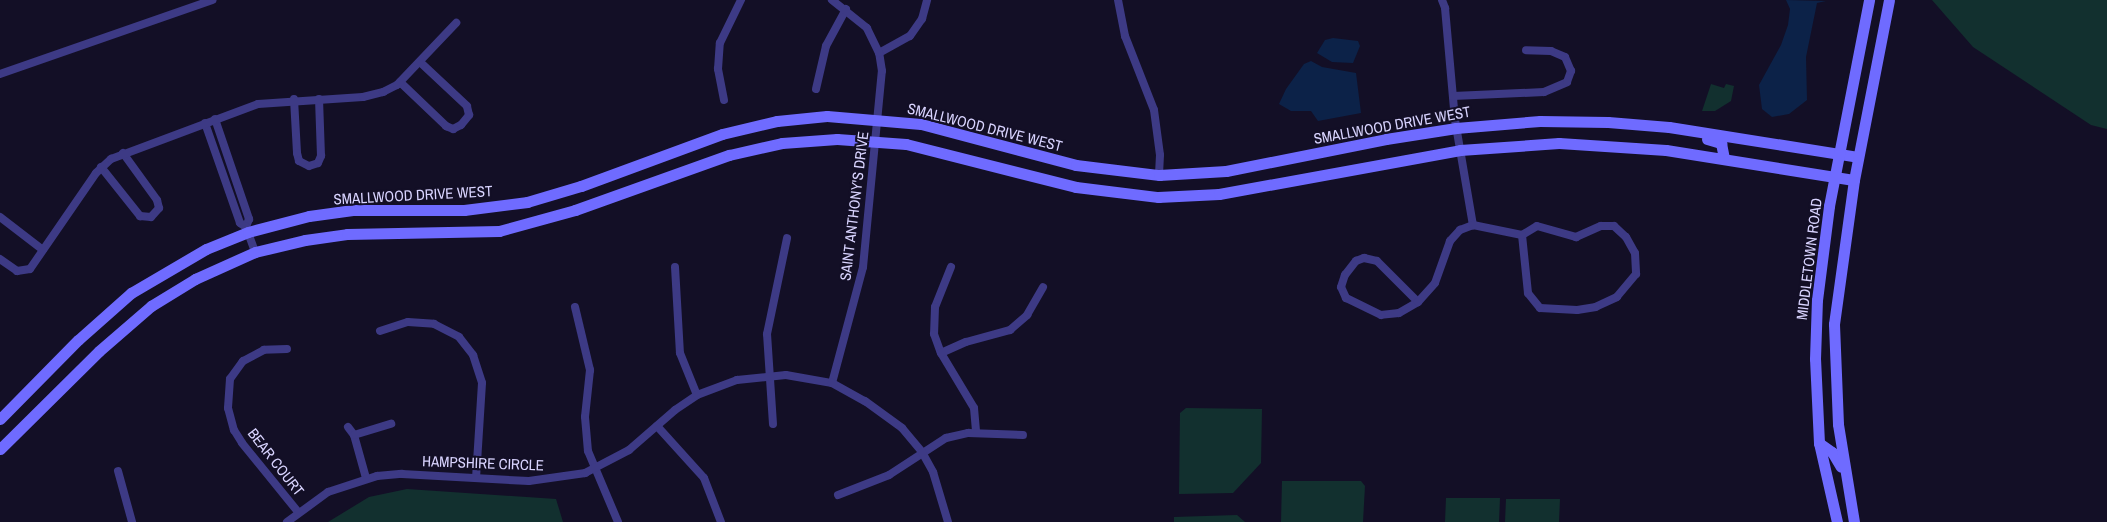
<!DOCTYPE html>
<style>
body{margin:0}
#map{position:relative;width:2107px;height:522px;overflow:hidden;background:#130f26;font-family:"Archivo Narrow",sans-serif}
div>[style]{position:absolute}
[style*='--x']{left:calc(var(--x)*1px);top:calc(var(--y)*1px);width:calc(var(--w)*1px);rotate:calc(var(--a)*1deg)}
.green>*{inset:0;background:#12302f}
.water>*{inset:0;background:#0c2248}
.street>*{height:8px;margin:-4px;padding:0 4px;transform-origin:4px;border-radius:4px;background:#3d3a85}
.secondary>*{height:11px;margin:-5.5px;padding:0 5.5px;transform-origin:5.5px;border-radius:5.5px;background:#6f6bff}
span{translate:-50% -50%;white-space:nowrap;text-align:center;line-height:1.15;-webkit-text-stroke:4px #130f26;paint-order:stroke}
.street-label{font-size:15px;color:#d9d4ff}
</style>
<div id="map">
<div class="green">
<i style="clip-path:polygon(1932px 0,2107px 0,2107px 129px,2091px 125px,1973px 47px)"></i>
<i style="clip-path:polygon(1711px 84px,1724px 88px,1726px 84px,1734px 86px,1731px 101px,1715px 111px,1702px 111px)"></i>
<i style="clip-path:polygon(1186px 408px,1262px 409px,1261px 463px,1233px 493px,1179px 494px,1180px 413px)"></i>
<i style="clip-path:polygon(1282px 481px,1361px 481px,1365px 486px,1363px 522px,1281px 522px)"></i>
<i style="clip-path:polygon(407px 489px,556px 499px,563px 522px,328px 522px,369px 497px)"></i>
<i style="clip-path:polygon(1446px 498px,1500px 498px,1499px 522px,1445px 522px)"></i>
<i style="clip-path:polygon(1506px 499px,1560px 499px,1559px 522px,1505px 522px)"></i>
<i style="clip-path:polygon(1237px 515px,1245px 522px,1174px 522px,1174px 517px)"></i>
</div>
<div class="water">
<i style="clip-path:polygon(1786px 0,1826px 1px,1817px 3px,1806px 57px,1807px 100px,1789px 114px,1772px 117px,1762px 109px,1759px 85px,1781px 45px,1788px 25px,1790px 9px)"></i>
<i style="clip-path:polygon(1333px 38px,1358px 41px,1360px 46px,1353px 63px,1332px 62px,1317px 53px,1325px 40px)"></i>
<i style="clip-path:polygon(1311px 61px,1322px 67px,1356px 73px,1361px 113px,1318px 121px,1311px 111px,1291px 111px,1279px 104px,1286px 89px,1304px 64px)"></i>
</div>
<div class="street">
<i style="--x:1118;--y:0;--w:37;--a:79"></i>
<i style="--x:1125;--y:36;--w:79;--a:68.6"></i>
<i style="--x:1154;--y:110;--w:45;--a:82.4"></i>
<i style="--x:1160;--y:155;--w:20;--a:93"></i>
<i style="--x:1442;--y:0;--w:9;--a:69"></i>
<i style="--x:1445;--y:8;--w:112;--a:84.9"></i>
<i style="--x:1455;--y:120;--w:107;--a:80.3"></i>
<i style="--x:879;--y:53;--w:35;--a:-29"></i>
<i style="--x:910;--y:36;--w:21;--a:-55"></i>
<i style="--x:922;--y:19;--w:20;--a:-75"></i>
<i style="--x:0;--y:74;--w:225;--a:-19.2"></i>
<i style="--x:400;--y:82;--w:64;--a:43.7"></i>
<i style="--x:446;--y:126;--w:8;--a:23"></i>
<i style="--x:453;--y:129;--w:9;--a:-27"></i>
<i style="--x:461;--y:125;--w:13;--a:-51"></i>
<i style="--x:469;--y:115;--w:9;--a:-103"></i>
<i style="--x:467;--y:106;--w:64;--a:-136.9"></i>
<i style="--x:816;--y:89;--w:44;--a:-76.9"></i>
<i style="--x:826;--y:46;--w:42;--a:-61.6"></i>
<i style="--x:1453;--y:96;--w:91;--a:-2.5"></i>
<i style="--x:1544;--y:92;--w:25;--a:-23"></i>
<i style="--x:1567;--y:82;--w:12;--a:-70"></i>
<i style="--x:1571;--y:71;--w:15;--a:-113"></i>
<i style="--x:1565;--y:57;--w:15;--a:-157"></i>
<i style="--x:1551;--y:51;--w:25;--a:-178"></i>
<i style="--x:294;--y:99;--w:54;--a:86.8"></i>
<i style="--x:297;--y:153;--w:8;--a:76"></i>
<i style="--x:299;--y:161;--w:11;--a:27"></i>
<i style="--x:309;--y:166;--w:9;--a:-18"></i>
<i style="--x:318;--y:163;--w:8;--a:-67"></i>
<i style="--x:321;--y:156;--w:57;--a:-92"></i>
<i style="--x:724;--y:100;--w:32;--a:-101"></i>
<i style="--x:718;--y:69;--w:26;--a:-86"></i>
<i style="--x:720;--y:43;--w:48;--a:-64"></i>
<i style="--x:215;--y:119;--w:106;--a:71.2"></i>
<i style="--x:249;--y:219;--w:9;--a:111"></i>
<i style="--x:246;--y:227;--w:27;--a:70"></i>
<i style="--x:205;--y:123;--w:106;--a:70.7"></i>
<i style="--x:240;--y:223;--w:7;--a:34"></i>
<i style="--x:101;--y:167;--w:63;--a:51.5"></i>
<i style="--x:140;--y:216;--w:11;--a:5"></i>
<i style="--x:151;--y:217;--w:12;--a:-48"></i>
<i style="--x:159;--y:208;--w:8;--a:-104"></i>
<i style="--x:157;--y:200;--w:58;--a:-125.9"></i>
<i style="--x:0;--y:217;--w:54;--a:37.5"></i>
<i style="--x:1537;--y:226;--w:41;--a:15.8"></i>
<i style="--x:1576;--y:237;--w:27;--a:-24"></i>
<i style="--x:1601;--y:226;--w:13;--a:0"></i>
<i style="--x:1614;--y:226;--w:16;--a:43"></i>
<i style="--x:1626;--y:237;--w:18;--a:61"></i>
<i style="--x:1635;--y:253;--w:21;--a:87"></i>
<i style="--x:1636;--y:274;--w:30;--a:130"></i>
<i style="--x:1617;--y:297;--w:23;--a:155"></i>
<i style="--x:1596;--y:307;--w:19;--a:171"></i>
<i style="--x:1577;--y:310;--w:37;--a:-177"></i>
<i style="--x:1540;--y:308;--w:19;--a:-129"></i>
<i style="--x:1528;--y:293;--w:58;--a:-95.9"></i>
<i style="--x:1522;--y:235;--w:17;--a:-31"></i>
<i style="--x:1364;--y:258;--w:13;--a:13"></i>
<i style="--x:1377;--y:261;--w:58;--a:45"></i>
<i style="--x:1418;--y:302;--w:22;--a:150"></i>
<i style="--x:1399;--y:313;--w:18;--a:174"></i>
<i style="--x:1381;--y:315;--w:39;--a:-154"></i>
<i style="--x:1346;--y:298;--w:12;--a:-114"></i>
<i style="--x:1341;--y:287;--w:13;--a:-72"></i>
<i style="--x:1345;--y:275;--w:18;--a:-52"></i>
<i style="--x:1356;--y:261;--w:9;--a:-21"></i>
<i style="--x:0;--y:259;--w:21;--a:35"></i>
<i style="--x:17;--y:271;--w:13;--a:-9"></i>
<i style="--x:30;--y:269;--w:116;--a:-55.5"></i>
<i style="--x:96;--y:173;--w:21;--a:-43"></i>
<i style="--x:111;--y:159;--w:157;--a:-20.5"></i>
<i style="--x:258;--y:104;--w:105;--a:-3.8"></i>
<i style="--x:363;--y:97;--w:21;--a:-14"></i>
<i style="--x:383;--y:92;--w:16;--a:-27"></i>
<i style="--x:397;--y:85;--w:86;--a:-46.4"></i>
<i style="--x:675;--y:267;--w:86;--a:86.7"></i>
<i style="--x:680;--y:353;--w:45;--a:68"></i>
<i style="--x:951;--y:267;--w:43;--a:111.8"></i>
<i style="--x:935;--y:307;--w:27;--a:92"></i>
<i style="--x:934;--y:334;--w:20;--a:70"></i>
<i style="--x:941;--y:353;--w:64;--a:59"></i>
<i style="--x:974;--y:408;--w:25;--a:85"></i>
<i style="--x:1418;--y:302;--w:25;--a:-48"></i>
<i style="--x:1435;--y:283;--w:45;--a:-70.3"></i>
<i style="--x:1450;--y:241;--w:15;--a:-48"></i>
<i style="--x:1460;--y:230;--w:14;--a:-21"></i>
<i style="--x:1473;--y:225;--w:50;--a:11.5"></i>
<i style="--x:575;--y:307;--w:65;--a:76.6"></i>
<i style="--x:590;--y:370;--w:47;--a:96.1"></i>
<i style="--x:585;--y:417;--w:34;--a:85"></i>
<i style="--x:588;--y:451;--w:77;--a:67.1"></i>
<i style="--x:380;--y:331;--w:29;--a:-18"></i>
<i style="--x:408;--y:322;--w:26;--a:4"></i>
<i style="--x:434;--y:324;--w:28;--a:27"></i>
<i style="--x:459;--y:337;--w:23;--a:52"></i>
<i style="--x:473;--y:355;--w:29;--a:72"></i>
<i style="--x:482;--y:383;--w:95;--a:93.6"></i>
<i style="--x:287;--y:349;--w:23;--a:178"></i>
<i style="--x:264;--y:350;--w:24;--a:152"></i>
<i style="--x:243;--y:361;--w:22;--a:126"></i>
<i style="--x:230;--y:379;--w:29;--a:94"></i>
<i style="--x:228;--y:408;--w:23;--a:75"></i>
<i style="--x:234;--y:430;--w:15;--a:58"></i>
<i style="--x:242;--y:443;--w:89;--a:50.9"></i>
<i style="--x:941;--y:353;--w:27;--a:-24"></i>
<i style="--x:966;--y:342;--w:46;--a:-15.3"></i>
<i style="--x:1010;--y:330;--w:23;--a:-41"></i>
<i style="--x:1027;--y:315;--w:32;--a:-60"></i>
<i style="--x:832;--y:383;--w:120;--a:-75"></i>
<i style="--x:863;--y:267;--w:197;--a:-84.5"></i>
<i style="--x:882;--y:71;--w:18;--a:-99"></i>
<i style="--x:879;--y:53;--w:28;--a:-116"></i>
<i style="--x:867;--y:28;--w:45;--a:-141.3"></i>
<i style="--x:773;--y:424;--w:90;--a:-93.8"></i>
<i style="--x:767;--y:334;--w:98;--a:-78.2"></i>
<i style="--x:657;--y:426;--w:70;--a:47.9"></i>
<i style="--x:704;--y:478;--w:47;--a:68.9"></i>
<i style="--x:348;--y:427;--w:10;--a:53"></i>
<i style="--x:354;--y:435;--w:45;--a:74.4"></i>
<i style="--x:354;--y:435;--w:39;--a:-17"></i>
<i style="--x:118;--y:471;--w:53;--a:74.6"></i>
<i style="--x:838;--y:495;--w:55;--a:-21.4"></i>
<i style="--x:889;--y:475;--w:68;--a:-33"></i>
<i style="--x:946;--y:438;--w:23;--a:-13"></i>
<i style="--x:968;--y:433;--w:55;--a:2.1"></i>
<i style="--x:287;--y:522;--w:51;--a:-36.2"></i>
<i style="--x:328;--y:492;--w:52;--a:-18.1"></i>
<i style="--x:377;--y:476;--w:25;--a:-5"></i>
<i style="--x:402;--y:474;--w:127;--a:3.2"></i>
<i style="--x:529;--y:481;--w:57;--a:-8.1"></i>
<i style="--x:585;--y:473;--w:50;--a:-27.6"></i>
<i style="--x:629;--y:450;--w:61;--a:-41"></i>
<i style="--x:675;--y:410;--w:27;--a:-34"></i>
<i style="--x:697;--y:395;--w:43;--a:-20.6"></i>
<i style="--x:737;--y:380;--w:49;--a:-5.8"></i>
<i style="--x:786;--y:375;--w:47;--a:9.9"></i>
<i style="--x:832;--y:383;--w:38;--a:29"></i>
<i style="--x:865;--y:401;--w:46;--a:36.1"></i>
<i style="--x:902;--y:428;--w:31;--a:50"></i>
<i style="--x:922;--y:452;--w:23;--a:61"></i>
<i style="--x:933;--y:472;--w:52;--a:73.3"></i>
</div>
<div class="secondary">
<i style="--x:1707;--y:139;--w:15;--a:16"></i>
<i style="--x:1721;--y:143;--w:16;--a:79"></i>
<i style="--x:0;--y:419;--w:111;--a:-45.4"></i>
<i style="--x:78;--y:340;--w:71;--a:-41.6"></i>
<i style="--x:131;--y:293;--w:87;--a:-30.4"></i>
<i style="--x:206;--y:249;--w:45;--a:-22"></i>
<i style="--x:248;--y:232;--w:63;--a:-14.7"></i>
<i style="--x:309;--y:216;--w:44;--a:-7.8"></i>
<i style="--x:353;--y:210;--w:111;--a:0"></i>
<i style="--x:464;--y:210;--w:64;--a:-7.2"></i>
<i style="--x:527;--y:202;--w:56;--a:-16.5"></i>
<i style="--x:581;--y:186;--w:150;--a:-20.2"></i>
<i style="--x:722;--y:134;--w:57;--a:-13.3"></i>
<i style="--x:777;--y:121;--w:50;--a:-5.7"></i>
<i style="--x:827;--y:116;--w:94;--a:4.9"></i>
<i style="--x:921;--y:124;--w:160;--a:14.8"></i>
<i style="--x:1076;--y:165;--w:84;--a:6.9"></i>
<i style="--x:1159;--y:175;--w:67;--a:-3.4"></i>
<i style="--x:1226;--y:171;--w:163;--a:-11.3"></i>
<i style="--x:1386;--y:139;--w:71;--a:-8.9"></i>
<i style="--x:1456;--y:128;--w:84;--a:-4.8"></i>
<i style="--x:1540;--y:121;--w:68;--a:0.8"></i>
<i style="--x:1608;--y:122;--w:61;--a:4.7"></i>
<i style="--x:1669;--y:127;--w:191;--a:9"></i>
<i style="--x:1819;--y:443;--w:16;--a:35"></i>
<i style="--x:1832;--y:452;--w:17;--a:59"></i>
<i style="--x:0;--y:449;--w:139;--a:-44.7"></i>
<i style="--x:99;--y:351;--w:69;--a:-40.9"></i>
<i style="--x:151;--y:306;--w:52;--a:-31.5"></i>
<i style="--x:195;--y:279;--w:66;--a:-24.2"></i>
<i style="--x:255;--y:252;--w:51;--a:-13.5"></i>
<i style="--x:305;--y:240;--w:42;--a:-8.1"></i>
<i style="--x:347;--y:234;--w:152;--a:-1.1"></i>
<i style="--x:499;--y:231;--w:79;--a:-15.4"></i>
<i style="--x:575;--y:210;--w:164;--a:-19.7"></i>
<i style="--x:729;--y:155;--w:54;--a:-12.8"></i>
<i style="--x:782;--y:143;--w:55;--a:-4.2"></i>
<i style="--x:837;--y:139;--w:69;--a:4.1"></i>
<i style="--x:906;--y:144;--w:175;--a:14.2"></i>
<i style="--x:1076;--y:187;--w:83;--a:7"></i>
<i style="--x:1158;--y:197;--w:61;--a:-2.8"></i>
<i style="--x:1219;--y:194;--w:245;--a:-10.3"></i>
<i style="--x:1460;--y:150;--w:99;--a:-4"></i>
<i style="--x:1559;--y:143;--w:107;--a:3.7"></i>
<i style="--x:1666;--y:150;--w:190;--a:9.1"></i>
<i style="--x:1837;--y:522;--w:81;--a:-102.8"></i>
<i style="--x:1819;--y:443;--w:84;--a:-92.7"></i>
<i style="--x:1815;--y:359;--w:59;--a:-88.1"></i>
<i style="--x:1817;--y:300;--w:95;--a:-82.7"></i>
<i style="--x:1829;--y:206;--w:210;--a:-79"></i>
<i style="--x:1854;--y:522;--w:99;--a:-99.3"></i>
<i style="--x:1838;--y:424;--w:100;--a:-92.3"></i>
<i style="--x:1834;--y:324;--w:145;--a:-82.1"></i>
<i style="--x:1854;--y:180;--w:183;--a:-79"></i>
</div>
<div class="street-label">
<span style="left:1392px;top:125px;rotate:-10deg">SMALLWOOD DRIVE WEST</span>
<span style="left:985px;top:127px;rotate:14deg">SMALLWOOD DRIVE WEST</span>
<span style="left:413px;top:195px;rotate:-3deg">SMALLWOOD DRIVE WEST</span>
<span style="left:854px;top:206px;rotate:-83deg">SAINT ANTHONY'S DRIVE</span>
<span style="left:1809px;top:259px;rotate:-83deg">MIDDLETOWN ROAD</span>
<span style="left:276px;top:462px;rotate:52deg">BEAR COURT</span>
<span style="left:483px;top:463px;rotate:2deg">HAMPSHIRE CIRCLE</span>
</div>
</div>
